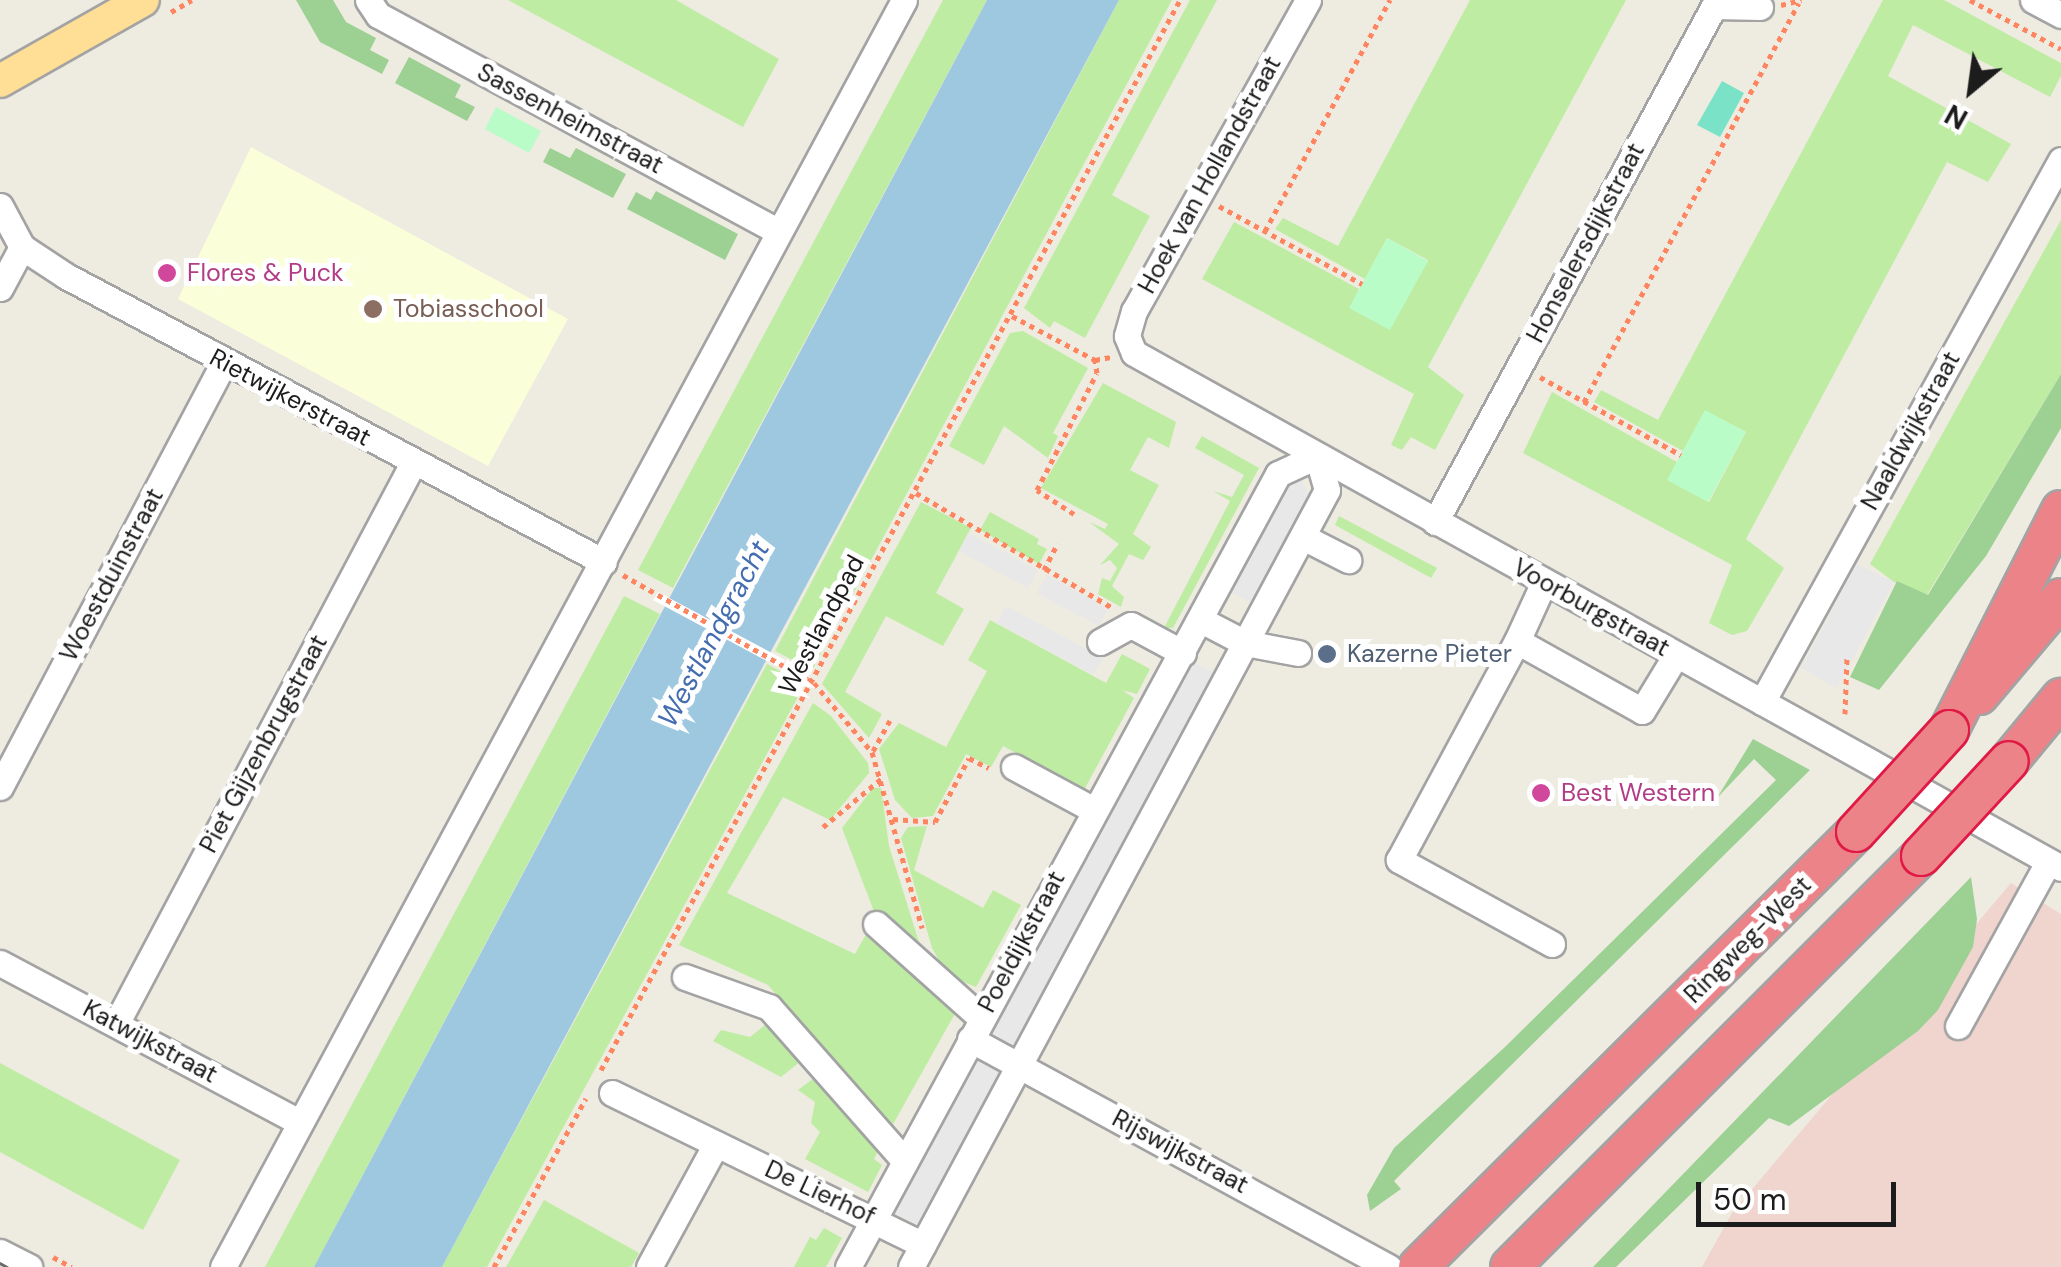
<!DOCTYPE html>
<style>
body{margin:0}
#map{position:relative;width:2061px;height:1267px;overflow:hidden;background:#eeebe1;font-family:"DM Sans",sans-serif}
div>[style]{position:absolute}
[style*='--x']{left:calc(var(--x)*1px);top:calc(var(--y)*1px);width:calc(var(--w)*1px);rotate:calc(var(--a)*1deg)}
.commercial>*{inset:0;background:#f0d4ce}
.education>*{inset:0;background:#faffd9}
.grass>*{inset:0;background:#beeca3}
.forest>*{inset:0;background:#9dd093}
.park>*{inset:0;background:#bafcc7}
.pitch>*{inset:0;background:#79e2c7}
.parking>*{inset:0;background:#e8e8e8}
.water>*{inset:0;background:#9ec8df}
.pier>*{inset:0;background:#fff}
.path>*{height:5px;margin-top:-2.5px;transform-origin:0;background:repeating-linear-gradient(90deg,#ff8561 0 5px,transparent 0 10px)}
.roads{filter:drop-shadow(2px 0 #a3a3a3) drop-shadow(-2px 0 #a3a3a3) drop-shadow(0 2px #a3a3a3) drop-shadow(0 -2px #a3a3a3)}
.minor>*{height:25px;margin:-12.5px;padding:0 12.5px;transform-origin:12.5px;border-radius:12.5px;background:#fff}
.major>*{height:32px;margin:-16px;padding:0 16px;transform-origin:16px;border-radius:16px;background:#ffde95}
.highway>*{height:38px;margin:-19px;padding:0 19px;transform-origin:19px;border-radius:19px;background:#eb8389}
.tram>*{height:2.5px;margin:-1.25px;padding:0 1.25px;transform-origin:1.25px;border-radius:1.25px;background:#6a6a6a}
.bridges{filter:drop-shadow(2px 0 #e01a45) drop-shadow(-2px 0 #e01a45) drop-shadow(0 2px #e01a45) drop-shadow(0 -2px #e01a45)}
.highway-bridge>*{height:38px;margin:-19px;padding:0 19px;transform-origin:19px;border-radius:19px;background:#eb8389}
.dots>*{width:28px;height:28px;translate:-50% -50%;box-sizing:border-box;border:5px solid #fff;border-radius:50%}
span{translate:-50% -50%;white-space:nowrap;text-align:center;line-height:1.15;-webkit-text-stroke:10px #fff;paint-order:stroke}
.street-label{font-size:25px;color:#1c1c1c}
.hotel-label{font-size:25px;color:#b23c85}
.left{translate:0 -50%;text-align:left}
.education-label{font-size:25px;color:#785e54}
.service-label{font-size:25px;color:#4e5e75}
.water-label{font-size:28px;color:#446cb0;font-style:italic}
.north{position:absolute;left:1921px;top:40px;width:100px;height:100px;-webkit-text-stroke:8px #fff;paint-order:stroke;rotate:209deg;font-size:28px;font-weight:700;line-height:40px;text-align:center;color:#1c1c1c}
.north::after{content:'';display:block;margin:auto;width:35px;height:45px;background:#1c1c1c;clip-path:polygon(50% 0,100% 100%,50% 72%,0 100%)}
.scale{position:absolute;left:1696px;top:1182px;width:200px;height:45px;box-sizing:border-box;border:5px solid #1c1c1c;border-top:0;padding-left:12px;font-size:30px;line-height:35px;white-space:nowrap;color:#1c1c1c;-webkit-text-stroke:8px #fff;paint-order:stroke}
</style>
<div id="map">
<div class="commercial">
<i style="clip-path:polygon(2011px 883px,2061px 914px,2061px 1267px,1702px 1267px,1732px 1213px)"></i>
</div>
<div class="education">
<i style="clip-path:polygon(251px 147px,568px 319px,488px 466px,178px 299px)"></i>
</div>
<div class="grass">
<i style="clip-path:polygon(508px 0,676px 0,779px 59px,743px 127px)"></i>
<i style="clip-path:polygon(943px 0,987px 0,673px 588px,638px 570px)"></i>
<i style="clip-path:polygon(1119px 0,1172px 0,812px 670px,775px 651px)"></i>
<i style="clip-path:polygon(1190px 0,1217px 0,1112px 195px,1150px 216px,1085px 338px,1054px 321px,1050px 328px,1024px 308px)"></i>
<i style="clip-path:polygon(1470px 0,1626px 0,1428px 367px,1464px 395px,1435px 450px,1411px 437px,1402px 450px,1391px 445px,1414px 394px,1202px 279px,1234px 222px,1359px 289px,1350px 308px,1390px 329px,1428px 260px,1387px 238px,1365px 279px,1275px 229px,1283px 218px,1338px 246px)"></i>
<i style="clip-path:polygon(1883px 0,1944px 0,2061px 63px,2061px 76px,2050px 97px,1913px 25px,1888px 76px,2011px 144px,1988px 182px,1947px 162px,1746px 539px,1784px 568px,1747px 631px,1732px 635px,1709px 623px,1732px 565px,1523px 453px,1552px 392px,1677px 462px,1668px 480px,1709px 502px,1746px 432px,1705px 411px,1683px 451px,1594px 402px,1601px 390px,1658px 420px)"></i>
<i style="clip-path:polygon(2061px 220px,2061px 374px,1927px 595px,1894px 582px,1870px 564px)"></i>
<i style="clip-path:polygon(1023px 331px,1088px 368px,1053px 433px,1058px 436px,1048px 458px,1004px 426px,984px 465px,949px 446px,1010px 333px)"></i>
<i style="clip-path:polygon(1103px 383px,1176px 422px,1169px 448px,1148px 437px,1130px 470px,1159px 485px,1133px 534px,1151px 547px,1143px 560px,1129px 554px,1112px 586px,1124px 597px,1121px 607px,1098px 594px,1102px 578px,1110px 581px,1117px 568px,1110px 560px,1100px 565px,1119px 544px,1089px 522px,1105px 529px,1108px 524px,1041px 488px)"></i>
<i style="clip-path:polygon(1202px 436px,1259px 468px,1173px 628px,1164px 628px,1230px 501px,1213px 491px,1232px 497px,1244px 475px,1195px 448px)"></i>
<i style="clip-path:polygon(921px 502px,971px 528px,936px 593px,964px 609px,943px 646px,886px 616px,845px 692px,882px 714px,869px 738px,822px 684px)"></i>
<i style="clip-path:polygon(990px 512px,1039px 539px,1037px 544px,1047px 549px,1039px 564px,980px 530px)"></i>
<i style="clip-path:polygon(1339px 516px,1437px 568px,1431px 578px,1335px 525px)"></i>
<i style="clip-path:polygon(624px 596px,660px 614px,314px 1267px,265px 1267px)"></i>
<i style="clip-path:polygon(990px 620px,1106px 683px,1122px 654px,1150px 669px,1137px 694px,1122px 690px,1134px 698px,1084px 790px,1003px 746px,991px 767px,966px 754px,933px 816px,912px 818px,895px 800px,879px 749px,899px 723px,946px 747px,987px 671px,968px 660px)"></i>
<i style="clip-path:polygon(767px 664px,804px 684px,798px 697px,487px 1267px,442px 1267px)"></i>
<i style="clip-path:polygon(813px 703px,831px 716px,868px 763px,869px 773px,830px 820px,783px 797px,727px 893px,855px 954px,869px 929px,957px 1010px,892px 1126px,768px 985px,679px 945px)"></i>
<i style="clip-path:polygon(873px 788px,881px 788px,889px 846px,923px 955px,875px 914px,842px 828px)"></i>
<i style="clip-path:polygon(927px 826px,914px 870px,983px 908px,993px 890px,1021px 905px,976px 987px,948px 976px,932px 948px,901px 838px,908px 827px)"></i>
<i style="clip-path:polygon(765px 1025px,780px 1028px,806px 1057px,781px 1077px,713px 1041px,721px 1030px,750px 1037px)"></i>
<i style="clip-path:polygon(0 1063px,180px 1160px,143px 1230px,0 1152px)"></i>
<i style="clip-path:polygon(818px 1075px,846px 1103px,841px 1108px,881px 1145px,874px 1159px,882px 1165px,868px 1192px,805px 1159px,820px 1132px,811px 1123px,815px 1102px,798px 1090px)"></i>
<i style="clip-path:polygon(544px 1200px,639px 1253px,631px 1267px,506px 1267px)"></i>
<i style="clip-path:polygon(824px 1228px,842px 1238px,826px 1267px,794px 1267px,810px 1237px,816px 1240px)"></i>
</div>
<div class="forest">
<i style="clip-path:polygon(296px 0,333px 0,346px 22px,376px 38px,370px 50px,389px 60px,382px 74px,320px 42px)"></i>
<i style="clip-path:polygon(409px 57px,461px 85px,455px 97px,475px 107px,467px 121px,395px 83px)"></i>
<i style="clip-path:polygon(550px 148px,570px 158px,576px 148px,626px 174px,613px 198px,543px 162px)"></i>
<i style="clip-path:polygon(656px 191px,738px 234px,725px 260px,627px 209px,636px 192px,651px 200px)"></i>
<i style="clip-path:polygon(2061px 374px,2061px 428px,1986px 556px,1879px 690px,1850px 677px,1897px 581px,1928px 595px)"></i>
<i style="clip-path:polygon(1753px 739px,1810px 770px,1394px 1181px,1401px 1189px,1370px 1211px,1367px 1195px,1394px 1148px,1505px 1047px,1776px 780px,1754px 759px,1717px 798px)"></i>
<i style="clip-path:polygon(1971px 877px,1977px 919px,1973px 947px,1938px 1010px,1918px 1031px,1789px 1126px,1769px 1118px,1616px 1267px,1593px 1267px)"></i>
</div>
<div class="park">
<i style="clip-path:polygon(496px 107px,541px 131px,529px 153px,485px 129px)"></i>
<i style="clip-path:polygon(1387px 238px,1428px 261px,1390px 330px,1349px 308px)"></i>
<i style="clip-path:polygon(1705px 410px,1746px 432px,1708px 502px,1667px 480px)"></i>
</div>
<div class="pitch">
<i style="clip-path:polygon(1722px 81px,1744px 93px,1720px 137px,1697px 125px)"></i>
</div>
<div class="parking">
<i style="clip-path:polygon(1298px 475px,1314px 503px,1259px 606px,1224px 589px,1282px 479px)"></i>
<i style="clip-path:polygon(968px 533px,1038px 570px,1028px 588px,959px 551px)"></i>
<i style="clip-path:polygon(1857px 564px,1894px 582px,1837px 688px,1801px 668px)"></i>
<i style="clip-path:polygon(1047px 575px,1108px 608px,1099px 626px,1037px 593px)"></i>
<i style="clip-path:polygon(1006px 606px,1103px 658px,1093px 675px,997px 623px)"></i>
<i style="clip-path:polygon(1185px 659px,1220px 675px,1015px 1050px,981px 1032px)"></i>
<i style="clip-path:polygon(969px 1055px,1006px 1073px,923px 1227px,885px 1209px)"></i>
</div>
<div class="water">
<i style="clip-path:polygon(987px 0,1119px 0,442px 1267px,314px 1267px)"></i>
</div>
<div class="pier">
<i style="clip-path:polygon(658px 592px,785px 660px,780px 668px,653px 600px)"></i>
</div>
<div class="path">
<i style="--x:1970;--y:0;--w:103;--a:28.3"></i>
<i style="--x:1781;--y:5;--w:21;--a:-14"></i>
<i style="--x:171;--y:12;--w:24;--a:-30"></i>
<i style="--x:1219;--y:206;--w:163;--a:28.6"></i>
<i style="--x:1265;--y:231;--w:263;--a:-61.6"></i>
<i style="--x:1012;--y:316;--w:94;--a:27.9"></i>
<i style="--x:1095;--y:360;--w:16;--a:-11"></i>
<i style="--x:1540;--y:377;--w:161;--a:29"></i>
<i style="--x:1584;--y:402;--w:453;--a:-61.7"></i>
<i style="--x:916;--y:493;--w:226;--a:30.3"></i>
<i style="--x:1074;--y:514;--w:44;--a:-147"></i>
<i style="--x:1037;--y:490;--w:131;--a:-62.9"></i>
<i style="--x:1097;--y:373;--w:13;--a:-99"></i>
<i style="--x:1044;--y:570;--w:30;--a:-63"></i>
<i style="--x:623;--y:575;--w:219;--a:29.5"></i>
<i style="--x:814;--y:683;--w:90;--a:50"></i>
<i style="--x:872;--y:752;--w:183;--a:74.1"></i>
<i style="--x:1845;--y:714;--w:58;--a:-88"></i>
<i style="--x:873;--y:751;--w:37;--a:-61"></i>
<i style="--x:893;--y:819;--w:42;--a:4.1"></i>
<i style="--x:935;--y:822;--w:72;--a:-62"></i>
<i style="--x:969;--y:758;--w:22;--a:27"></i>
<i style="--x:823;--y:827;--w:77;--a:-39.7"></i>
<i style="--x:601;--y:1070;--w:1217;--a:-61.58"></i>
<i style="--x:53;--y:1257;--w:21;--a:28"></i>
<i style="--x:494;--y:1267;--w:192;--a:-61.4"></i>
</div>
<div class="roads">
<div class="minor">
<i style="--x:368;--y:0;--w:18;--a:56"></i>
<i style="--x:378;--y:15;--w:455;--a:28.4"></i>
<i style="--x:1308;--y:0;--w:356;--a:119.2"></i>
<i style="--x:1134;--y:311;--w:26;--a:106"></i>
<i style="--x:1127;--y:336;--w:18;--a:68"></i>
<i style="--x:1134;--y:353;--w:1060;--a:29.05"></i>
<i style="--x:2033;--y:0;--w:32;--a:28"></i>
<i style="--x:0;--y:206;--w:47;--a:61.8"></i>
<i style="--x:22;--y:247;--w:53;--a:33.4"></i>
<i style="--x:66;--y:276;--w:609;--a:28"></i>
<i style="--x:0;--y:288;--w:47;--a:-61.8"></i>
<i style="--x:1435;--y:522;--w:587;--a:-61.6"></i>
<i style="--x:1714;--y:6;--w:46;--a:1.2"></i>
<i style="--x:1303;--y:537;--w:51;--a:27.1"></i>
<i style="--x:1201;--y:620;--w:50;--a:27.6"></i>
<i style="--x:1245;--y:643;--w:54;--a:10.7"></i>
<i style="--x:1517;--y:641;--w:65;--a:-65.4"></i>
<i style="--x:1100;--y:642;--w:35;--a:-29"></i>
<i style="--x:1131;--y:625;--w:59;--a:28.3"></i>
<i style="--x:1762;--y:702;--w:619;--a:-61.12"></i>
<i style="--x:1014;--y:767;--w:91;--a:28.3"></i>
<i style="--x:0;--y:787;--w:480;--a:-62.2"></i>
<i style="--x:876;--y:924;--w:141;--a:41.8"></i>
<i style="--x:1552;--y:944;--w:175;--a:-151.2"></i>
<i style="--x:1399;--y:860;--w:249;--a:-61.7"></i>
<i style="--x:1517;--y:641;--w:143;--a:29.2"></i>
<i style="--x:1642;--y:711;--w:66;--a:-58.7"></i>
<i style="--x:0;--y:963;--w:339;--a:28"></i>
<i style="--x:685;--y:977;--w:89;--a:19.7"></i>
<i style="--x:769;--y:1007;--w:205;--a:48.6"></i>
<i style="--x:116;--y:1024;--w:635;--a:-62.1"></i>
<i style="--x:1958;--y:1026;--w:187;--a:-61.2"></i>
<i style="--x:970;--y:1039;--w:477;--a:28.6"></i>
<i style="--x:612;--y:1093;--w:346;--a:26"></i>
<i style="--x:0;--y:1252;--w:33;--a:27"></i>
<i style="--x:223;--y:1267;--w:1438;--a:-61.74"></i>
<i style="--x:649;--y:1267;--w:140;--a:-61.4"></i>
<i style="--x:848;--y:1267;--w:902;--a:-61.53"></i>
<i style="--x:1278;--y:474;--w:43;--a:-24.8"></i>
<i style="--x:911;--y:1267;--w:881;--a:-61.84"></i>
<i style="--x:1327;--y:490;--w:35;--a:-106"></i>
</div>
<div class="major">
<i style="--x:0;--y:81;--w:164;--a:-29.5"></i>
</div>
<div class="highway">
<i style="--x:1979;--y:695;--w:127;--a:-49.8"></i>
<i style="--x:1949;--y:730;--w:247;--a:-63"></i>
<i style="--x:2009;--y:761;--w:82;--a:-50.5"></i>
<i style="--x:1418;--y:1267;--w:617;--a:-44.8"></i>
<i style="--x:1510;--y:1267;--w:581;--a:-45"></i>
</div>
</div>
<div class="tram">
<i style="--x:0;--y:1263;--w:8;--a:30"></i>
</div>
<div class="bridges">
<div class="highway-bridge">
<i style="--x:1856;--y:832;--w:138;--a:-47.6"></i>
<i style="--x:1921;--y:856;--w:129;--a:-47.2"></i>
</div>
</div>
<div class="dots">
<i style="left:167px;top:273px;background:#d1479c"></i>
<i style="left:373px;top:309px;background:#8d6e63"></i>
<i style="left:1327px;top:654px;background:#5c6f8a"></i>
<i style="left:1541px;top:793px;background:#d1479c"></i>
</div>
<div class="street-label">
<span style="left:570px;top:119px;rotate:28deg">Sassenheimstraat</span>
<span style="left:1210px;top:175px;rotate:-61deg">Hoek van Hollandstraat</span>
<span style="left:1586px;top:243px;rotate:-62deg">Honselersdijkstraat</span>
<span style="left:290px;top:398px;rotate:28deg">Rietwijkerstraat</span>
<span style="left:1911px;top:431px;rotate:-61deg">Naaldwijkstraat</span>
<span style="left:112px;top:575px;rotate:-62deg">Woestduinstraat</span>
<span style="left:1591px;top:608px;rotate:29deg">Voorburgstraat</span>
<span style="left:822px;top:625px;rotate:-62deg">Westlandpad</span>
<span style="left:264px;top:744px;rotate:-62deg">Piet Gijzenbrugstraat</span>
<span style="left:1748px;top:940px;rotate:-45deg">Ringweg-West</span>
<span style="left:1022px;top:942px;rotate:-62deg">Poeldijkstraat</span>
<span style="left:150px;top:1042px;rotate:28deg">Katwijkstraat</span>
<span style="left:1180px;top:1152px;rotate:28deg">Rijswijkstraat</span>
<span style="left:820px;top:1193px;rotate:25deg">De Lierhof</span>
</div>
<div class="hotel-label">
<span class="left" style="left:187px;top:273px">Flores &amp; Puck</span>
<span class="left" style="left:1561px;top:793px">Best Western</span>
</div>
<div class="education-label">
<span class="left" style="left:393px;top:309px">Tobiasschool</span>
</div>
<div class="service-label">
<span class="left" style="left:1347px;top:654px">Kazerne Pieter</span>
</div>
<div class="water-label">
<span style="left:714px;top:634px;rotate:-62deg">Westlandgracht</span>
</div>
<div class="north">N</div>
<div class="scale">50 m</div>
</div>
